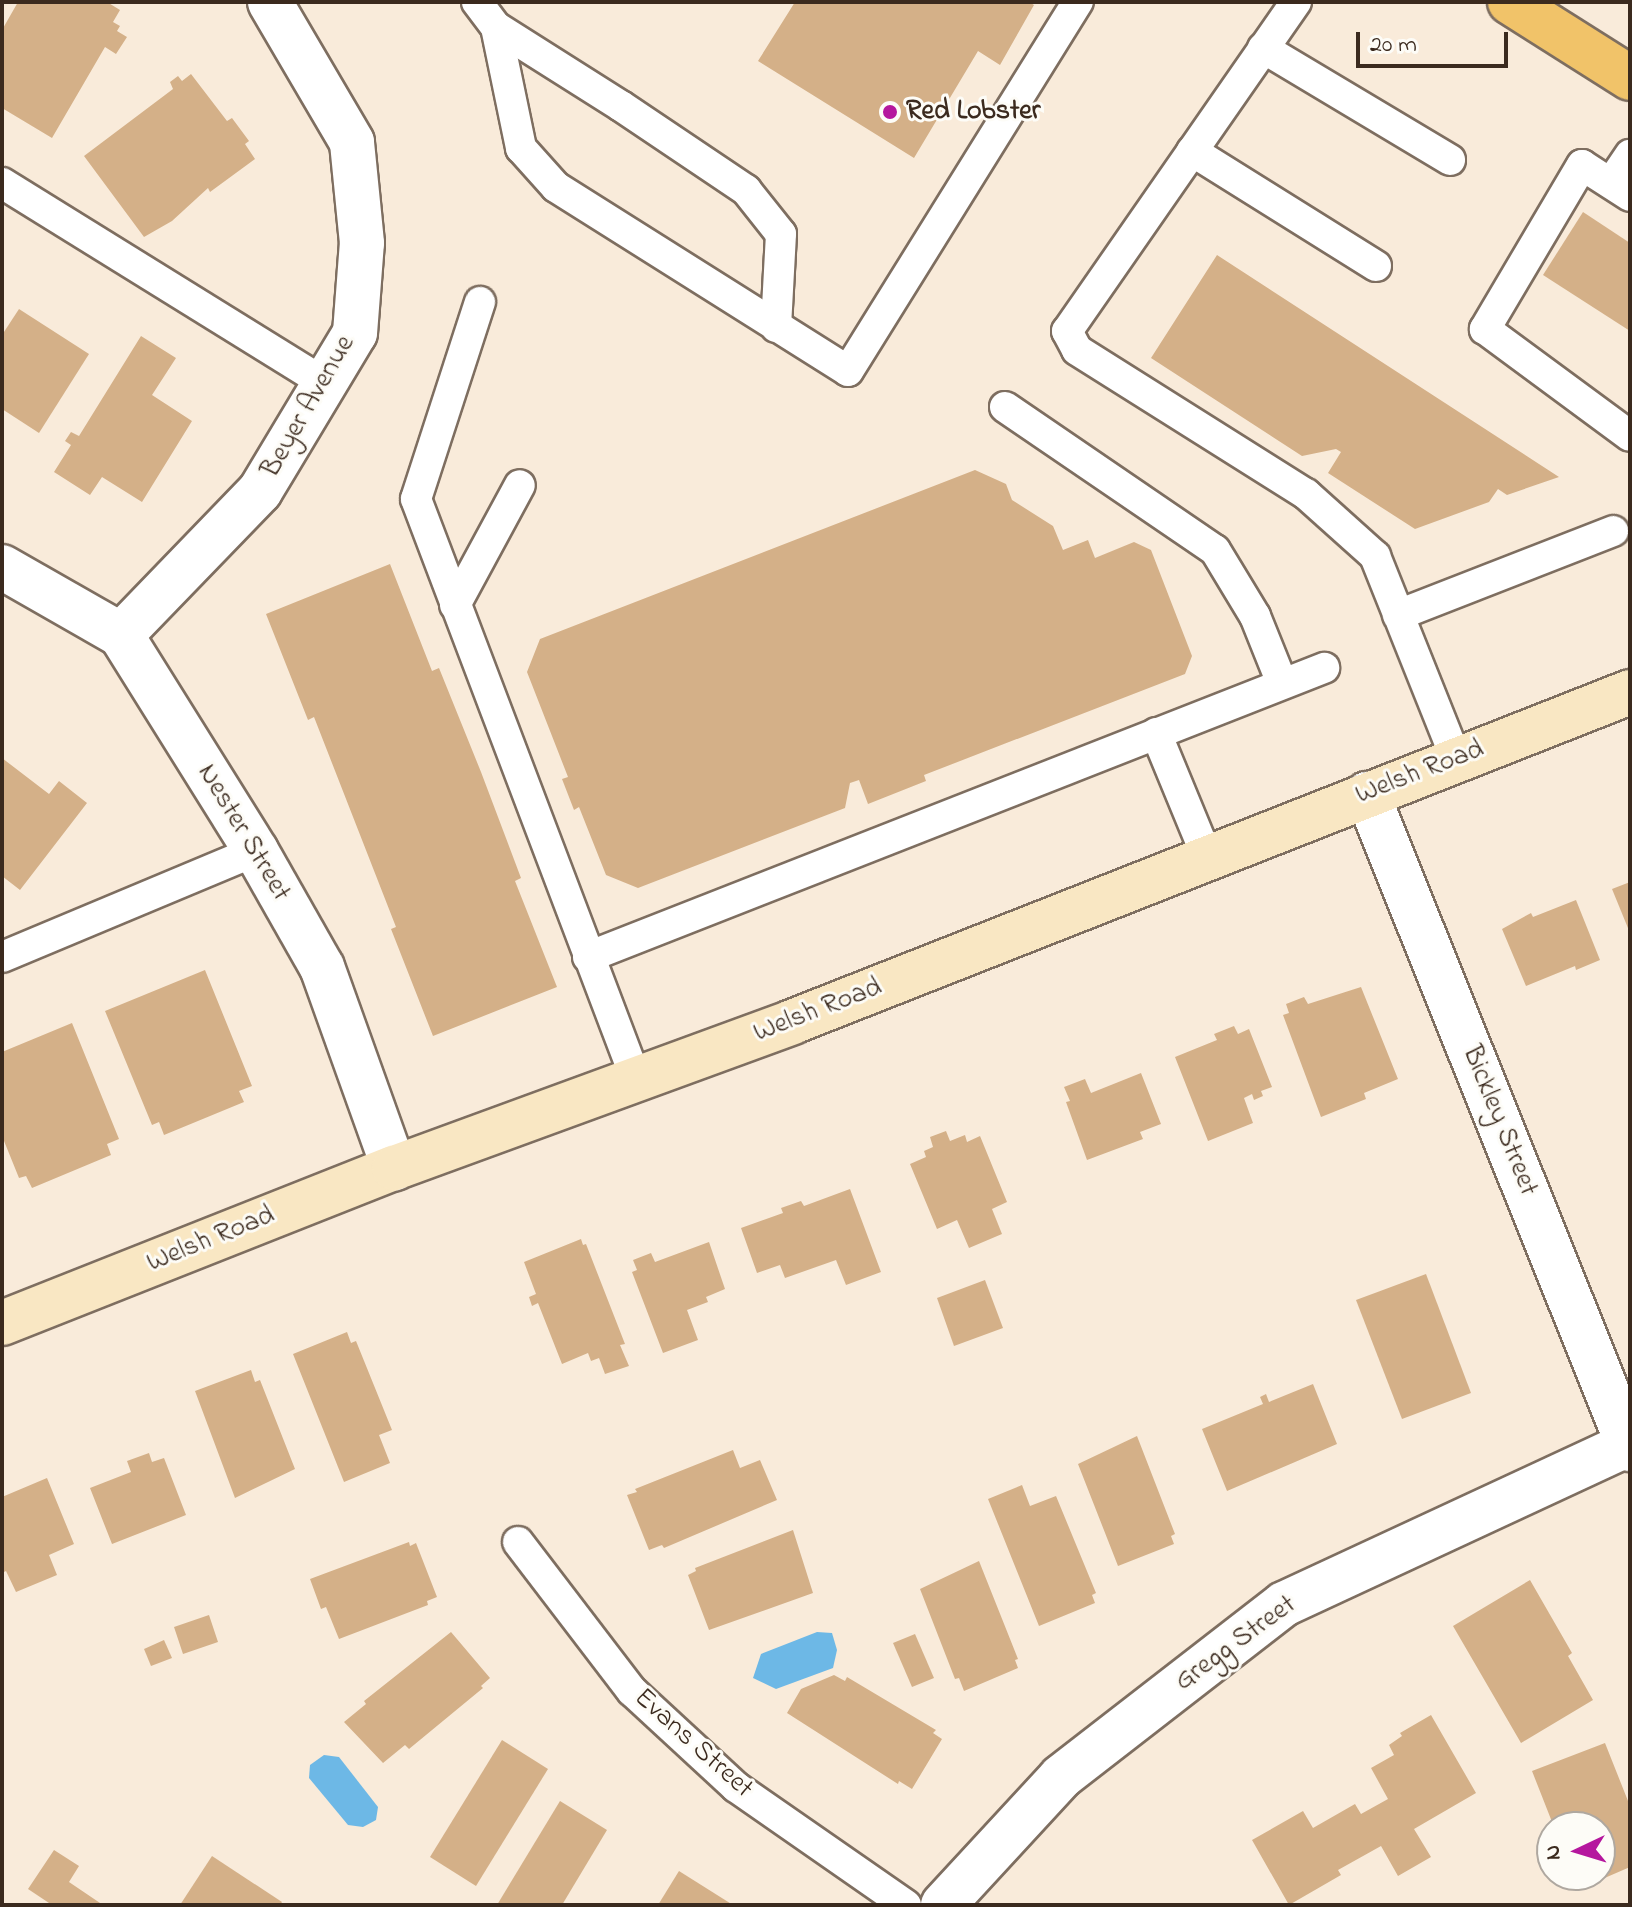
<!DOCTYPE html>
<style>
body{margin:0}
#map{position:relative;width:1632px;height:1907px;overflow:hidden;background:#f9ebda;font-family:"Indie Flower",sans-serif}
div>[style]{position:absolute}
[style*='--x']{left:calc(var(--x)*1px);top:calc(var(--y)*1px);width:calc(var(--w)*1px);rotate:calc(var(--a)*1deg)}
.water>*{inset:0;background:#6db8e6}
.building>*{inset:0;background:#d4b088}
.roads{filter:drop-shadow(2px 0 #7e6e60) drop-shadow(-2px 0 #7e6e60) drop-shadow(0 2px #7e6e60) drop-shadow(0 -2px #7e6e60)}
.service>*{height:30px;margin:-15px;padding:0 15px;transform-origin:15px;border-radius:15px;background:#fff}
.minor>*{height:44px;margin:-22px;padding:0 22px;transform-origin:22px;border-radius:22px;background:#fff}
.secondary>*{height:44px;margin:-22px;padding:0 22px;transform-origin:22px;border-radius:22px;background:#f9e7c3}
.trunk>*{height:44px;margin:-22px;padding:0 22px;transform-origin:22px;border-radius:22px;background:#f1c369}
.dots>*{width:22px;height:22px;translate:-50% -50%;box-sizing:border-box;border:4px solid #fdfcf7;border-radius:50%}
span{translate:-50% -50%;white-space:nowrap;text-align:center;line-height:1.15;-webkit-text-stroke:6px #fdfcf7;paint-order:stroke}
.poi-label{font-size:28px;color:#3b2a1e;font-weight:700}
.left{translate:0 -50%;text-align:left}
.street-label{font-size:28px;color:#3b2a1e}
.frame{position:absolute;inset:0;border:4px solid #3b2a1e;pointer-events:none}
.north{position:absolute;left:1536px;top:1811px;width:80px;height:80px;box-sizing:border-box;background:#fdfcf7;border:2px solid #afa8a0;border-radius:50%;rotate:266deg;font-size:22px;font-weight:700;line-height:32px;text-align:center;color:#3b2a1e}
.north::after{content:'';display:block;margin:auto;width:28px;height:36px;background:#b5179e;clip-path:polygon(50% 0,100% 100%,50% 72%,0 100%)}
.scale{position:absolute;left:1356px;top:32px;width:152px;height:36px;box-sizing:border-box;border:4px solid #3b2a1e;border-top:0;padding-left:10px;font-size:24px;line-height:28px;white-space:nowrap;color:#3b2a1e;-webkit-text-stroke:6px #fdfcf7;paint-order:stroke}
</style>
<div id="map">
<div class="water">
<i style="clip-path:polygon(817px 1632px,832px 1633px,837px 1650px,833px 1668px,776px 1689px,753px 1678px,761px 1654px)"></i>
<i style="clip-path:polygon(324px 1755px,339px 1757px,378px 1807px,376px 1820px,363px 1827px,348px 1825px,309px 1778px,310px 1765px)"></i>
</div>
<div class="building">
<i style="clip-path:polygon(18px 2px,107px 2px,120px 10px,113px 22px,120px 26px,117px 31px,127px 37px,116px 54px,105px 47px,52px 138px,2px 108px,2px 30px)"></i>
<i style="clip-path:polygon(795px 2px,1029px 2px,1034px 5px,1000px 65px,978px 51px,914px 158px,758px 61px)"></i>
<i style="clip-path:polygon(191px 74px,227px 121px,232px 118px,249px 141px,245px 144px,255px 159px,210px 192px,208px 188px,172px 221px,144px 237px,84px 156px,173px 89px,170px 82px,178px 76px,182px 81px)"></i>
<i style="clip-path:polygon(1583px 212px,1630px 243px,1630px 331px,1543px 275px)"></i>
<i style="clip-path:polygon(1217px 255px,1559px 477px,1507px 495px,1498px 489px,1489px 502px,1415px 529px,1328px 473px,1341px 452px,1336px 449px,1302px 456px,1151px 358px)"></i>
<i style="clip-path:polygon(19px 309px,89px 354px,39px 433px,2px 409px,2px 335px)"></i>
<i style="clip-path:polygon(141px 336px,176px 358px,152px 395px,192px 421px,142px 502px,102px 477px,90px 495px,54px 472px,71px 445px,65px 441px,71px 432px,79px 436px)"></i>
<i style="clip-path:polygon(975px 470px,1006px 484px,1012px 500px,1053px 526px,1063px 550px,1088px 540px,1095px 558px,1134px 542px,1151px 550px,1192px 656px,1185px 674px,924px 775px,926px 781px,868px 804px,859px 780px,850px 783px,845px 808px,638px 888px,606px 875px,579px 807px,574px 810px,562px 779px,568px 777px,527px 672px,540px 639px)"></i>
<i style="clip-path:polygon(390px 564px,432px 671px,439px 668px,481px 772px,521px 878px,515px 881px,557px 987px,433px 1036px,391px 929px,396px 927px,314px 717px,308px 720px,266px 614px)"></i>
<i style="clip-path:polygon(2px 758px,49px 794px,59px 781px,87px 803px,20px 890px,2px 876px)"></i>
<i style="clip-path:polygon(1630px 882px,1630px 933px,1612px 889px)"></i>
<i style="clip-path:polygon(1576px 900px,1600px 960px,1576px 970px,1575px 966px,1526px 986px,1502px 929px,1531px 913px,1533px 917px)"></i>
<i style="clip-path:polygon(205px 970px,252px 1086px,239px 1091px,244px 1102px,164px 1135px,159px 1122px,152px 1125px,105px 1011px)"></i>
<i style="clip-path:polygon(1361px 987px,1398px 1079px,1364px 1093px,1366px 1099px,1321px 1117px,1283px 1015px,1289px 1013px,1286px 1004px,1304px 997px,1308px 1004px)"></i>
<i style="clip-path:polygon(72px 1023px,119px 1139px,107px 1144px,111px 1155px,32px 1188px,26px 1176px,19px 1178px,2px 1136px,2px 1052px)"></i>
<i style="clip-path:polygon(1234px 1026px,1238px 1034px,1249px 1029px,1272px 1087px,1261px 1091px,1263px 1096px,1254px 1100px,1252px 1094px,1244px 1098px,1253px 1123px,1208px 1141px,1175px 1057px,1217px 1040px,1214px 1034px)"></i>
<i style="clip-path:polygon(1141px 1073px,1161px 1124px,1140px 1132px,1143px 1139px,1087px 1160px,1066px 1102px,1070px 1101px,1064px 1087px,1085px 1079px,1091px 1093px)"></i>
<i style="clip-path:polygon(946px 1131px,950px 1141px,965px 1135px,967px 1142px,980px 1136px,1007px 1202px,992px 1209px,1002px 1234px,969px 1248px,957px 1220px,937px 1229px,910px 1164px,926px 1157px,924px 1151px,933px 1147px,930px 1137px)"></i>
<i style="clip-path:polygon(850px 1189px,881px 1272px,846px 1285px,836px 1260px,785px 1278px,780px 1265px,757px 1273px,741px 1228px,783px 1213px,781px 1208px,801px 1201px,804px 1206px)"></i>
<i style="clip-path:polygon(581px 1239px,583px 1245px,586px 1244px,625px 1344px,620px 1345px,629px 1366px,605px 1374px,599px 1358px,591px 1361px,588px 1353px,562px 1364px,538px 1303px,532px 1306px,529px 1297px,536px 1294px,524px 1262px)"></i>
<i style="clip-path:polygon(709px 1242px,725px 1289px,706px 1297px,708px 1302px,687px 1310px,698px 1340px,663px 1353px,632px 1272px,637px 1270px,633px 1260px,651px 1253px,655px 1262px)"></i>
<i style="clip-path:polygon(1426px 1274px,1471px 1393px,1402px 1419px,1356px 1300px)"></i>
<i style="clip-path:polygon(985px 1280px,1003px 1328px,954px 1346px,937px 1298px)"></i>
<i style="clip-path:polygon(347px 1332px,351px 1343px,356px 1341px,392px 1430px,379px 1435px,390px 1463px,344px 1482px,293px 1354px)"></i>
<i style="clip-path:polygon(251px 1370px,255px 1382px,260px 1380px,295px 1469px,235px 1498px,195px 1391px)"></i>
<i style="clip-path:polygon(1313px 1384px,1337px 1444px,1227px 1491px,1202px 1429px,1263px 1404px,1260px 1397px,1266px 1394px,1269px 1402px)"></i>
<i style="clip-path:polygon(1137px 1436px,1175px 1534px,1171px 1536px,1174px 1544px,1118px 1566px,1078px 1464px)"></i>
<i style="clip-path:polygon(733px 1450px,740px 1468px,760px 1460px,777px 1500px,664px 1548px,662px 1545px,649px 1550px,627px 1495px,637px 1492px,635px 1489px)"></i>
<i style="clip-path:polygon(149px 1453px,152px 1462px,164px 1458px,186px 1515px,112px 1544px,90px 1488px,131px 1472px,127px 1461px)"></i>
<i style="clip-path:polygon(47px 1478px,74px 1544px,49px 1555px,57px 1575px,16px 1592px,6px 1571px,2px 1573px,2px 1497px)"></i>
<i style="clip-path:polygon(1022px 1485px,1030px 1506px,1056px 1496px,1096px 1593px,1092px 1595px,1095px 1603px,1039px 1626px,988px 1499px)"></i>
<i style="clip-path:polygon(793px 1530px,813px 1593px,709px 1630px,688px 1575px,696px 1571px,695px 1568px)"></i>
<i style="clip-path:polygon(409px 1542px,410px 1546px,416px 1543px,437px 1597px,427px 1601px,428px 1605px,339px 1639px,326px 1607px,321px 1609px,310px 1579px)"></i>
<i style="clip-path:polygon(979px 1561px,1018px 1659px,1015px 1660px,1018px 1668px,964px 1691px,959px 1678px,955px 1679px,920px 1589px)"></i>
<i style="clip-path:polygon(1530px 1580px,1572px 1653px,1568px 1656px,1593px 1700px,1521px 1743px,1453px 1626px)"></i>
<i style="clip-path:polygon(209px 1615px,218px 1642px,183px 1654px,174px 1627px)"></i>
<i style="clip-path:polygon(451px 1632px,490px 1678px,481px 1686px,483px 1688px,409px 1749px,405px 1745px,383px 1763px,344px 1722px,366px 1704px,364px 1701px)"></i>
<i style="clip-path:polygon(915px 1634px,934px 1678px,912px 1687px,893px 1643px)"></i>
<i style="clip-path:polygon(164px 1640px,172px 1658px,151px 1666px,144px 1649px)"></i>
<i style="clip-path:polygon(834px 1675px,845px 1681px,847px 1677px,936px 1730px,933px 1733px,942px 1739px,912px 1789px,899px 1781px,898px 1784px,787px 1713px,801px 1689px)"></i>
<i style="clip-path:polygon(1431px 1715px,1476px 1793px,1414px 1829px,1431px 1857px,1398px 1876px,1381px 1846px,1338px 1870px,1341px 1875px,1289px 1905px,1252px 1840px,1303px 1811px,1313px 1828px,1355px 1804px,1361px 1814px,1388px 1799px,1371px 1768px,1394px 1755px,1389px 1745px,1402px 1736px,1400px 1733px)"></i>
<i style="clip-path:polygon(502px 1740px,548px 1769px,476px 1886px,430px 1857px)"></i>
<i style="clip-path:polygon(1605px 1743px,1630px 1806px,1630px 1867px,1600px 1880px,1600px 1827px,1554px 1827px,1532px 1771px)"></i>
<i style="clip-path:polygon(560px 1801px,607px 1830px,562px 1905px,497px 1905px)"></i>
<i style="clip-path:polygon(54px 1850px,79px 1866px,69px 1882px,103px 1905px,52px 1905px,28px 1889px)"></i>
<i style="clip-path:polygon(212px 1856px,282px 1902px,280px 1905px,180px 1905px)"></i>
<i style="clip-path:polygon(679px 1871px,733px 1905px,658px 1905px)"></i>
</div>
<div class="roads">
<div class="service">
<i style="--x:477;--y:2;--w:31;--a:53"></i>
<i style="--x:496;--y:27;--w:124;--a:78.3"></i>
<i style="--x:521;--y:148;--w:52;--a:48.1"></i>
<i style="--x:556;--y:187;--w:345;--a:32.2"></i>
<i style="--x:848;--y:371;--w:435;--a:-58.1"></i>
<i style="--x:1296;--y:2;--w:401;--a:124.8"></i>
<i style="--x:1067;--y:331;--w:21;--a:62"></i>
<i style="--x:1077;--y:350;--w:271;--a:32.2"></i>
<i style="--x:1306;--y:494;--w:93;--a:41.9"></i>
<i style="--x:1375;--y:556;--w:219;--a:68.2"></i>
<i style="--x:496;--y:27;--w:148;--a:32.3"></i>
<i style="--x:621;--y:106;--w:151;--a:33.9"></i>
<i style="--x:746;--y:190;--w:56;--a:51.5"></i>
<i style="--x:781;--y:234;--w:93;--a:93.1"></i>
<i style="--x:1263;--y:48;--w:218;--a:30.9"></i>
<i style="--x:1192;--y:151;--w:217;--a:32"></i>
<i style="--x:2;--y:183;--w:379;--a:31.8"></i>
<i style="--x:1611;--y:183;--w:34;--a:-56"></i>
<i style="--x:1630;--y:196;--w:57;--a:-147.1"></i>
<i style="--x:1582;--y:165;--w:191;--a:120.6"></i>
<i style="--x:1485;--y:329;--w:180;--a:36.4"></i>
<i style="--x:480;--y:302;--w:207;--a:108"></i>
<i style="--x:416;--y:499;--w:620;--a:69.23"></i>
<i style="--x:1005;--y:407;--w:254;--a:34.3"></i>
<i style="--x:1215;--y:550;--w:77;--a:58.8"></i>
<i style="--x:1255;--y:616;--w:72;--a:68.1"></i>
<i style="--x:455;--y:605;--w:136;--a:-61.6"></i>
<i style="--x:1398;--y:615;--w:231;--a:-21.3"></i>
<i style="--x:1156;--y:733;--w:136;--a:67.6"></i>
<i style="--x:2;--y:957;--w:275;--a:-22.7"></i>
<i style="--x:588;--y:957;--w:791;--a:-21.44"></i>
<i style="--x:518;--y:1542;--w:188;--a:52.6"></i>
<i style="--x:632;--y:1691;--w:142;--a:42.7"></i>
<i style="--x:736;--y:1787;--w:207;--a:34.8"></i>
</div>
<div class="minor">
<i style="--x:2;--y:567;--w:137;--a:29.7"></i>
<i style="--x:121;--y:635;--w:255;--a:58"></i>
<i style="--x:256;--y:851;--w:133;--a:60.4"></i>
<i style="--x:322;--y:967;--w:214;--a:70.3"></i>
<i style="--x:121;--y:635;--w:200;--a:-46"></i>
<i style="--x:260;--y:491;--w:184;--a:-59"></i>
<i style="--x:355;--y:333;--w:90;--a:-85.6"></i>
<i style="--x:362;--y:243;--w:101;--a:-95.7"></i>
<i style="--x:352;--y:142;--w:162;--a:-120.4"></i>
<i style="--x:1367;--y:794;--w:706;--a:68.12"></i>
<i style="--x:943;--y:1905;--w:174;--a:-47.3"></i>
<i style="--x:1061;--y:1777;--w:282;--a:-37.8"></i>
<i style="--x:1284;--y:1604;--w:379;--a:-24.9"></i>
</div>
<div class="secondary">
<i style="--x:2;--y:1323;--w:422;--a:-21.6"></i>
<i style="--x:394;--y:1168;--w:424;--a:-20.1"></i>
<i style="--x:792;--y:1022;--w:901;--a:-21.49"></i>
</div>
<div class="trunk">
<i style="--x:1510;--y:2;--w:142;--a:32.3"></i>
</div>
</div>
<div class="dots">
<i style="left:890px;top:112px;background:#b5179e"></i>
</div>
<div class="poi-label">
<span class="left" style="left:906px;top:112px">Red Lobster</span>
</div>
<div class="street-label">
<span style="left:309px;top:407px;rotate:-60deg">Beyer Avenue</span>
<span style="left:1420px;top:773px;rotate:-21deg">Welsh Road</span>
<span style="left:243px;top:833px;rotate:59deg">Nester Street</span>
<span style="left:818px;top:1011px;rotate:-21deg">Welsh Road</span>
<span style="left:1499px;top:1121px;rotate:68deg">Bickley Street</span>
<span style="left:211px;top:1240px;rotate:-22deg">Welsh Road</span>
<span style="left:1236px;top:1644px;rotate:-36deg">Gregg Street</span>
<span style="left:693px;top:1744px;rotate:42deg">Evans Street</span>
</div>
<div class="frame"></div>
<div class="north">N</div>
<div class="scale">20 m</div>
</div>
